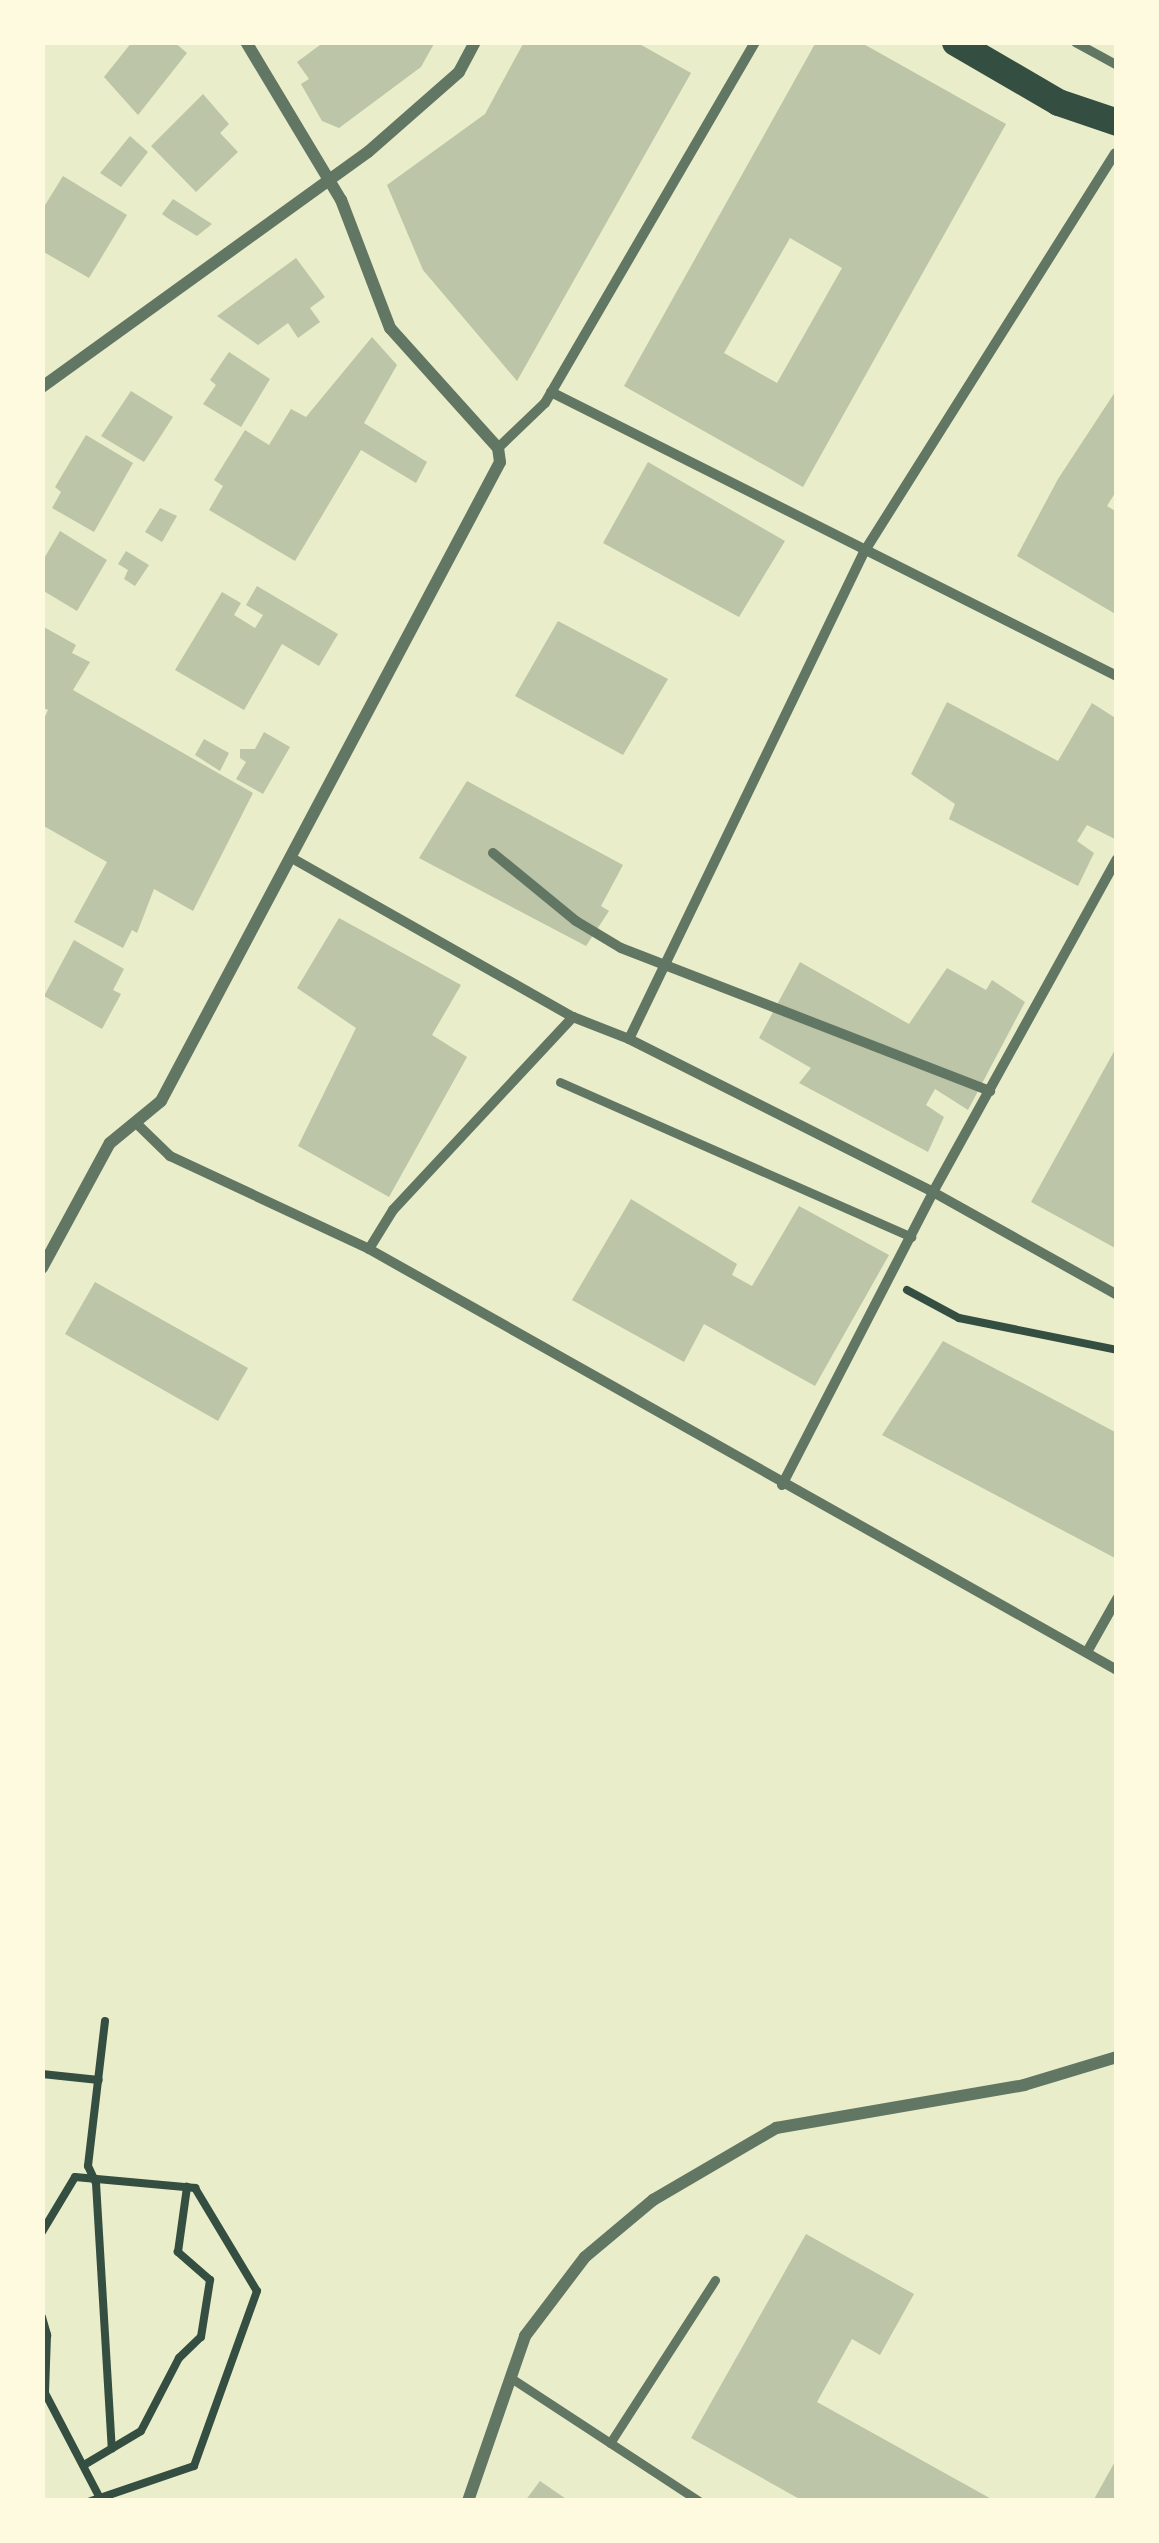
<!DOCTYPE html>
<style>
body{margin:0}
#map{position:relative;width:1159px;height:2543px;overflow:hidden;background:#e9edc9;font-family:"Asap Condensed",sans-serif}
div>[style]{position:absolute}
[style*='--x']{left:calc(var(--x)*1px);top:calc(var(--y)*1px);width:calc(var(--w)*1px);rotate:calc(var(--a)*1deg)}
.building>*{inset:0;background:#bcc5a7}
.path>*{height:8px;margin:-4px;padding:0 4px;transform-origin:4px;border-radius:4px;background:#344e41}
.service>*{height:9px;margin:-4.5px;padding:0 4.5px;transform-origin:4.5px;border-radius:4.5px;background:#617663}
.pedestrian>*{height:10px;margin:-5px;padding:0 5px;transform-origin:5px;border-radius:5px;background:#617663}
.minor>*{height:12px;margin:-6px;padding:0 6px;transform-origin:6px;border-radius:6px;background:#617663}
.primary>*{height:27px;margin:-13.5px;padding:0 13.5px;transform-origin:13.5px;border-radius:13.5px;background:#344e41}
span{translate:-50% -50%;white-space:nowrap;text-align:center;line-height:1.15;-webkit-text-stroke:9px #fefae0;paint-order:stroke}
.frame{position:absolute;inset:0;border:45px solid #fefae0;pointer-events:none}
</style>
<div id="map">
<div class="building">
<i style="clip-path:polygon(132px 42px,174px 42px,187px 53px,138px 115px,104px 77px)"></i>
<i style="clip-path:polygon(324px 42px,435px 42px,421px 67px,339px 128px,322px 121px,301px 84px,309px 79px,297px 62px)"></i>
<i style="clip-path:polygon(524px 42px,636px 42px,691px 73px,517px 381px,423px 270px,387px 185px,485px 114px)"></i>
<i style="clip-path:polygon(evenodd,816px 42px,860px 42px,1006px 124px,803px 487px,624px 386px,816px 42px,790px 238px,842px 268px,777px 383px,724px 353px,790px 238px)"></i>
<i style="clip-path:polygon(203px 94px,229px 124px,220px 133px,238px 152px,196px 192px,151px 146px)"></i>
<i style="clip-path:polygon(130px 136px,148px 152px,121px 187px,100px 173px)"></i>
<i style="clip-path:polygon(63px 176px,127px 215px,89px 278px,42px 251px,42px 210px)"></i>
<i style="clip-path:polygon(173px 199px,212px 224px,197px 236px,169px 219px,162px 214px)"></i>
<i style="clip-path:polygon(296px 258px,325px 297px,310px 308px,320px 322px,298px 338px,288px 323px,258px 345px,217px 316px)"></i>
<i style="clip-path:polygon(372px 337px,397px 365px,364px 423px,427px 462px,416px 483px,361px 450px,295px 561px,209px 510px,223px 486px,214px 480px,245px 430px,269px 445px,291px 409px,306px 417px)"></i>
<i style="clip-path:polygon(229px 352px,270px 379px,241px 427px,203px 404px,216px 385px,210px 380px)"></i>
<i style="clip-path:polygon(1117px 389px,1117px 490px,1107px 506px,1117px 512px,1117px 615px,1017px 556px,1058px 479px)"></i>
<i style="clip-path:polygon(131px 391px,173px 417px,144px 462px,101px 436px)"></i>
<i style="clip-path:polygon(86px 435px,133px 463px,94px 532px,52px 508px,61px 492px,55px 487px)"></i>
<i style="clip-path:polygon(648px 462px,785px 541px,739px 617px,603px 543px)"></i>
<i style="clip-path:polygon(160px 508px,177px 516px,162px 542px,145px 532px)"></i>
<i style="clip-path:polygon(60px 531px,107px 560px,77px 611px,42px 590px,42px 562px)"></i>
<i style="clip-path:polygon(126px 551px,149px 565px,135px 586px,124px 579px,128px 570px,118px 564px)"></i>
<i style="clip-path:polygon(257px 586px,338px 634px,319px 666px,282px 644px,244px 710px,175px 670px,222px 592px,241px 603px,234px 615px,255px 628px,263px 615px,246px 605px)"></i>
<i style="clip-path:polygon(558px 621px,668px 679px,623px 755px,515px 696px)"></i>
<i style="clip-path:polygon(42px 626px,76px 645px,72px 653px,90px 662px,73px 690px,253px 793px,193px 911px,154px 889px,137px 933px,132px 930px,123px 948px,74px 922px,107px 862px,42px 825px,42px 723px,48px 710px,42px 707px)"></i>
<i style="clip-path:polygon(947px 702px,1058px 761px,1092px 703px,1117px 719px,1117px 840px,1087px 825px,1077px 841px,1094px 853px,1078px 886px,949px 819px,955px 804px,911px 774px)"></i>
<i style="clip-path:polygon(264px 732px,290px 747px,263px 794px,236px 779px,246px 762px,240px 758px,240px 749px,255px 749px)"></i>
<i style="clip-path:polygon(204px 739px,229px 753px,220px 771px,195px 755px)"></i>
<i style="clip-path:polygon(467px 781px,623px 865px,601px 906px,609px 911px,586px 946px,419px 858px)"></i>
<i style="clip-path:polygon(339px 918px,461px 985px,432px 1035px,467px 1057px,389px 1197px,298px 1146px,356px 1028px,297px 988px)"></i>
<i style="clip-path:polygon(74px 940px,124px 969px,113px 990px,121px 994px,102px 1029px,44px 996px)"></i>
<i style="clip-path:polygon(800px 962px,909px 1024px,947px 968px,986px 990px,992px 980px,1025px 1002px,968px 1110px,935px 1089px,926px 1105px,944px 1117px,928px 1152px,799px 1083px,811px 1068px,759px 1038px)"></i>
<i style="clip-path:polygon(1117px 1046px,1117px 1249px,1031px 1202px)"></i>
<i style="clip-path:polygon(631px 1199px,737px 1264px,732px 1275px,752px 1286px,799px 1206px,889px 1255px,815px 1386px,704px 1324px,684px 1362px,572px 1300px)"></i>
<i style="clip-path:polygon(95px 1282px,248px 1368px,218px 1421px,65px 1334px)"></i>
<i style="clip-path:polygon(943px 1341px,1117px 1433px,1115px 1558px,882px 1435px)"></i>
<i style="clip-path:polygon(806px 2234px,914px 2294px,880px 2355px,852px 2339px,817px 2402px,995px 2501px,803px 2501px,691px 2438px)"></i>
<i style="clip-path:polygon(1117px 2458px,1117px 2501px,1093px 2501px)"></i>
<i style="clip-path:polygon(540px 2481px,569px 2501px,525px 2501px)"></i>
</div>
<div class="path">
<i style="--x:907;--y:1290;--w:59;--a:28.3"></i>
<i style="--x:959;--y:1318;--w:161;--a:11.4"></i>
<i style="--x:105;--y:2021;--w:146;--a:96.7"></i>
<i style="--x:88;--y:2166;--w:19;--a:65"></i>
<i style="--x:96;--y:2183;--w:266;--a:86.6"></i>
<i style="--x:42;--y:2074;--w:57;--a:6"></i>
<i style="--x:42;--y:2232;--w:64;--a:-59"></i>
<i style="--x:75;--y:2177;--w:121;--a:5.2"></i>
<i style="--x:195;--y:2188;--w:120;--a:59"></i>
<i style="--x:257;--y:2291;--w:186;--a:109.8"></i>
<i style="--x:194;--y:2466;--w:109;--a:161.2"></i>
<i style="--x:42;--y:2317;--w:19;--a:74"></i>
<i style="--x:47;--y:2335;--w:58;--a:92"></i>
<i style="--x:45;--y:2393;--w:121;--a:62.4"></i>
<i style="--x:84;--y:2465;--w:66;--a:-30.8"></i>
<i style="--x:141;--y:2431;--w:82;--a:-62.5"></i>
<i style="--x:179;--y:2358;--w:30;--a:-44"></i>
<i style="--x:201;--y:2337;--w:58;--a:-81"></i>
<i style="--x:210;--y:2280;--w:43;--a:-138.8"></i>
<i style="--x:178;--y:2252;--w:66;--a:-82.1"></i>
</div>
<div class="service">
<i style="--x:1075;--y:42;--w:48;--a:28.7"></i>
<i style="--x:560;--y:1082;--w:384;--a:23.8"></i>
<i style="--x:511;--y:2378;--w:225;--a:33.2"></i>
<i style="--x:610;--y:2443;--w:194;--a:-57.2"></i>
</div>
<div class="pedestrian">
<i style="--x:551;--y:392;--w:633;--a:26.65"></i>
<i style="--x:498;--y:448;--w:65;--a:-43.8"></i>
<i style="--x:545;--y:403;--w:418;--a:-59.8"></i>
<i style="--x:493;--y:853;--w:107;--a:39.3"></i>
<i style="--x:576;--y:921;--w:52;--a:31"></i>
<i style="--x:621;--y:948;--w:396;--a:21.2"></i>
<i style="--x:290;--y:857;--w:325;--a:29.5"></i>
<i style="--x:573;--y:1017;--w:60;--a:21.4"></i>
<i style="--x:629;--y:1039;--w:340;--a:26.7"></i>
<i style="--x:933;--y:1192;--w:211;--a:29.2"></i>
<i style="--x:629;--y:1039;--w:541;--a:-64.24"></i>
<i style="--x:864;--y:552;--w:471;--a:-57.8"></i>
<i style="--x:135;--y:1122;--w:49;--a:44.2"></i>
<i style="--x:170;--y:1156;--w:220;--a:25"></i>
<i style="--x:369;--y:1249;--w:858;--a:29.37"></i>
<i style="--x:369;--y:1249;--w:46;--a:-58.4"></i>
<i style="--x:393;--y:1210;--w:264;--a:-47"></i>
<i style="--x:782;--y:1485;--w:330;--a:-62.7"></i>
<i style="--x:933;--y:1192;--w:380;--a:-61.1"></i>
<i style="--x:1087;--y:1652;--w:61;--a:-60.5"></i>
</div>
<div class="minor">
<i style="--x:42;--y:387;--w:402;--a:-35.8"></i>
<i style="--x:368;--y:152;--w:121;--a:-41.3"></i>
<i style="--x:459;--y:72;--w:34;--a:-62"></i>
<i style="--x:42;--y:1268;--w:142;--a:-61.5"></i>
<i style="--x:110;--y:1143;--w:66;--a:-39.5"></i>
<i style="--x:161;--y:1101;--w:723;--a:-62.05"></i>
<i style="--x:500;--y:462;--w:14;--a:-98"></i>
<i style="--x:498;--y:448;--w:161;--a:-132"></i>
<i style="--x:390;--y:328;--w:137;--a:-110.9"></i>
<i style="--x:341;--y:200;--w:184;--a:-121"></i>
<i style="--x:468;--y:2501;--w:175;--a:-70.9"></i>
<i style="--x:525;--y:2336;--w:99;--a:-52.8"></i>
<i style="--x:585;--y:2257;--w:89;--a:-40"></i>
<i style="--x:653;--y:2200;--w:143;--a:-30.3"></i>
<i style="--x:776;--y:2128;--w:252;--a:-9.8"></i>
<i style="--x:1024;--y:2085;--w:97;--a:-16.8"></i>
</div>
<div class="primary">
<i style="--x:955;--y:42;--w:119;--a:30.2"></i>
<i style="--x:1058;--y:102;--w:62;--a:18.7"></i>
</div>
<div class="frame"></div>
</div>
